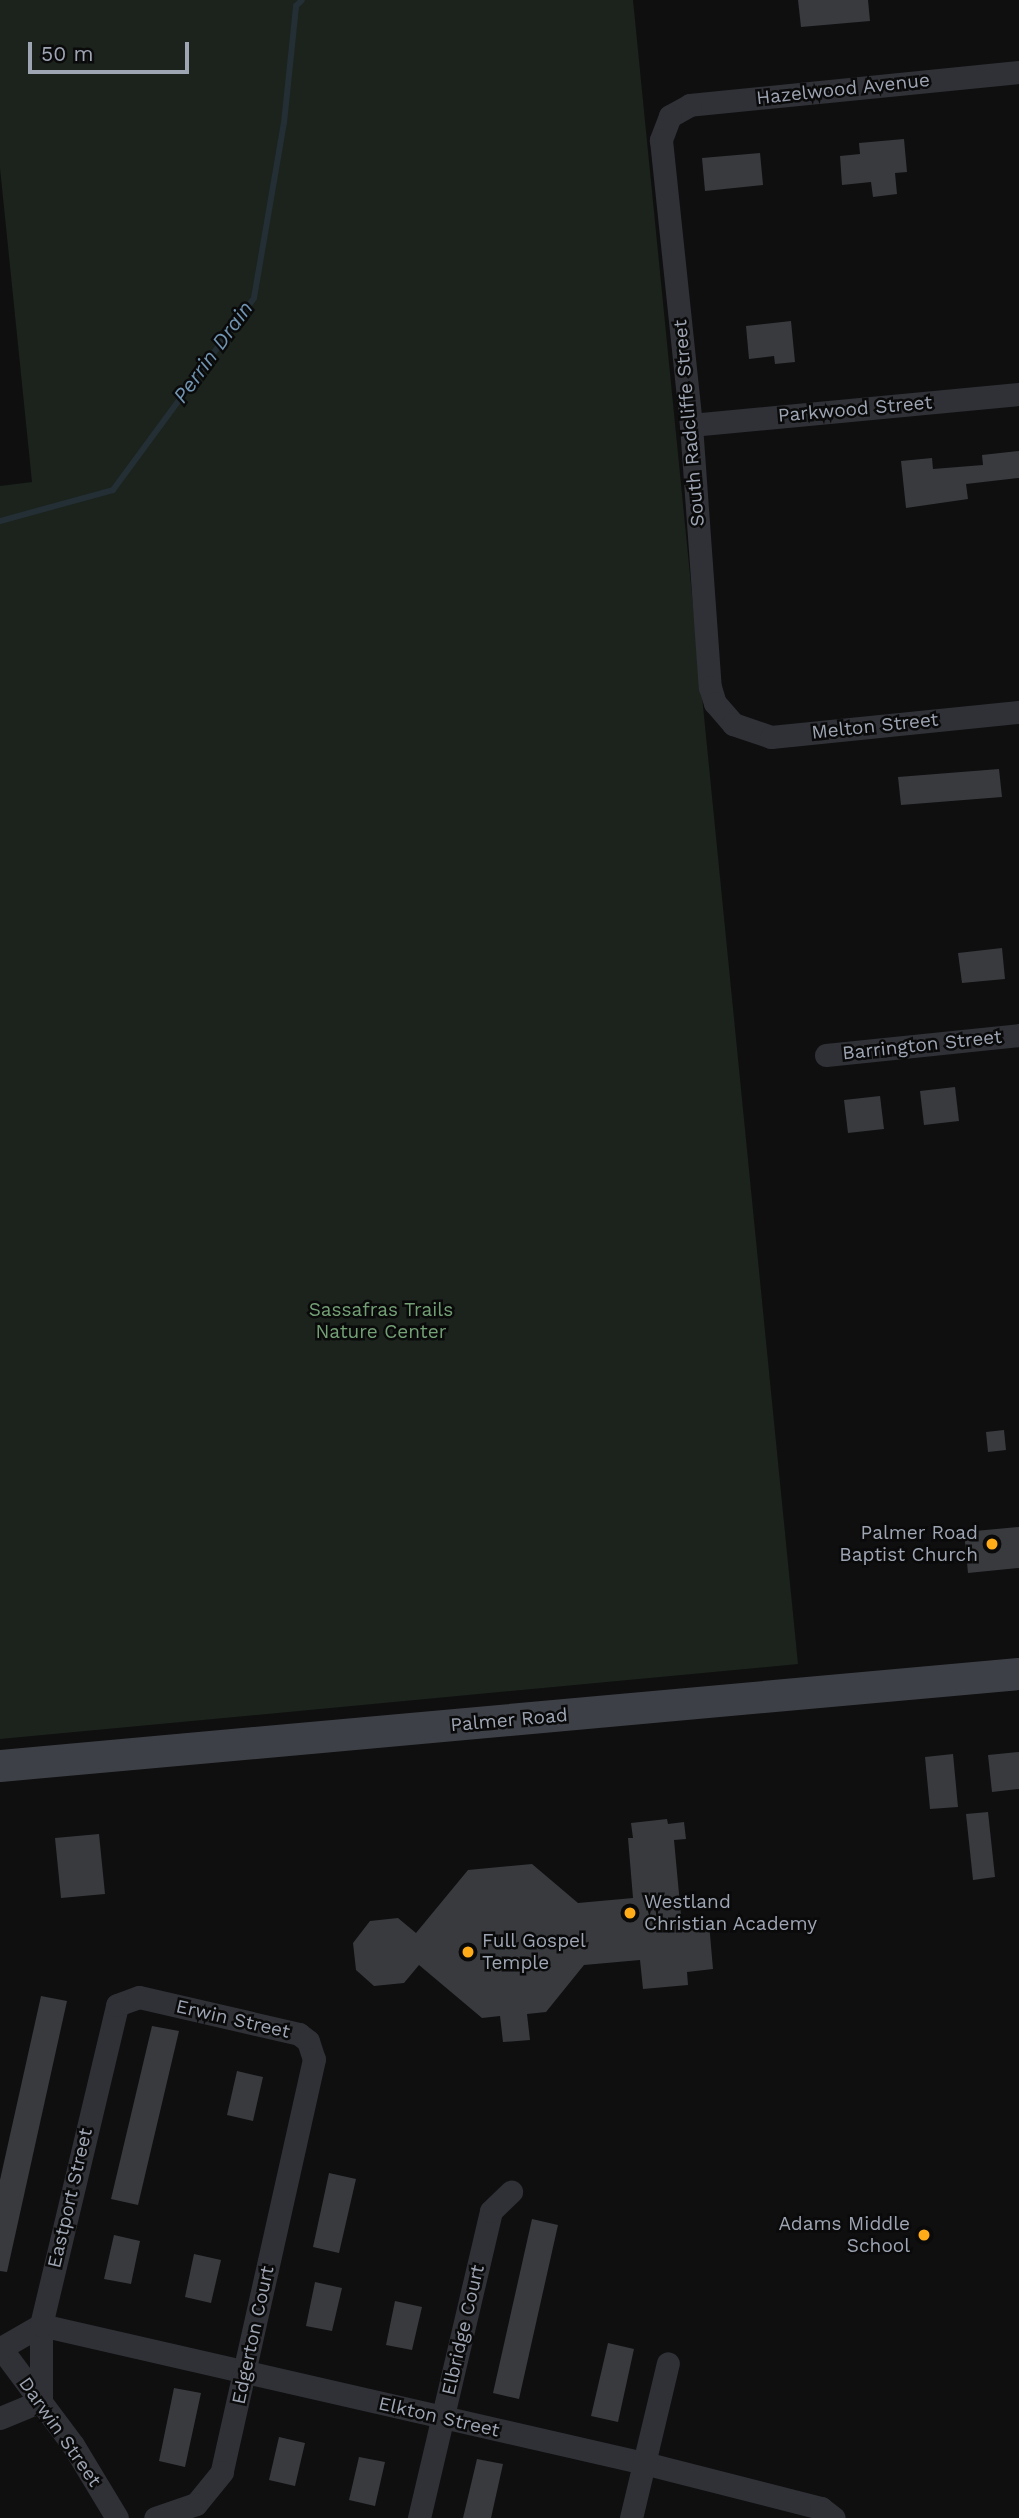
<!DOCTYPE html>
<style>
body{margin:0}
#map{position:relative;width:1019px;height:2518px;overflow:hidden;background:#0f0f10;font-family:"Work Sans",sans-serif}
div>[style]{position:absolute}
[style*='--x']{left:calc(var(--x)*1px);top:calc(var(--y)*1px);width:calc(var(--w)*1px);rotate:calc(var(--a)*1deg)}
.green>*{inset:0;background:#1b231c}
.stream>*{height:6px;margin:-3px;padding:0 3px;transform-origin:3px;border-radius:3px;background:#242e35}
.building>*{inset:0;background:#383a3e}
.street>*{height:23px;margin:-11.5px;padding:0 11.5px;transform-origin:11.5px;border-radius:11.5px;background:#2f3136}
.secondary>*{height:32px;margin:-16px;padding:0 16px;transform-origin:16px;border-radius:16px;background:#3d4046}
.dots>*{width:19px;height:19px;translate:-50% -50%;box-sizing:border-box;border:4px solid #0a0a0b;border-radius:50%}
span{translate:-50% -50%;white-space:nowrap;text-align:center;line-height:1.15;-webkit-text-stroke:5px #0a0a0b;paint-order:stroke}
.street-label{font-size:19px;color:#9ea5b3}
.park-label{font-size:19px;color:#73a075}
.poi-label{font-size:19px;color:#9ea5b3}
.right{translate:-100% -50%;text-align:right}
.left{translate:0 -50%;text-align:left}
.water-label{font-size:21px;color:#7195b2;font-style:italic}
.scale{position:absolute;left:28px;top:42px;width:161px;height:32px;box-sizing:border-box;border:4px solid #9ea5b3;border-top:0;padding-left:9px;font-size:21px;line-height:24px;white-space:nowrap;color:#9ea5b3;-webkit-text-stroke:5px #0a0a0b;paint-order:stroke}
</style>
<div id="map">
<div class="green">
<i style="clip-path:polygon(0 0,633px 0,798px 1664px,0 1739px,0 486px,32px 482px,0 168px)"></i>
</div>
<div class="stream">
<i style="--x:0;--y:521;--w:117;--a:-15.3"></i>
<i style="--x:113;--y:490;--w:238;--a:-53.7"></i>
<i style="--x:254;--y:298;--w:178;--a:-80.3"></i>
<i style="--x:284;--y:123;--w:118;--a:-84.1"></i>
<i style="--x:296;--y:6;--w:8;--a:-45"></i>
</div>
<div class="building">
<i style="clip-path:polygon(798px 0,868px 0,870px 21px,801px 27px)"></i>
<i style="clip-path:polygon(904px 139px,907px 172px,895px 173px,897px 194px,873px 197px,871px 182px,842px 185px,840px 156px,860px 154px,859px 143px)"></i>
<i style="clip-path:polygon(760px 153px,763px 185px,705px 191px,702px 158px)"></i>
<i style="clip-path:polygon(791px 321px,795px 362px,775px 364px,774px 356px,749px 359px,746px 326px)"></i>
<i style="clip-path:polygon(1019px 451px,1019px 478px,966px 484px,968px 499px,906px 508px,901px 461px,932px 458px,933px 469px,983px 465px,982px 455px)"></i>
<i style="clip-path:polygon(999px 769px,1002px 797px,901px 805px,898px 777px)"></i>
<i style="clip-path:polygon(1002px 948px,1005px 979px,962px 983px,958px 953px)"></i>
<i style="clip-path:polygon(955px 1087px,959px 1121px,924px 1125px,920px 1091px)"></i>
<i style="clip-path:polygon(880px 1096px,884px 1129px,848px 1133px,844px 1100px)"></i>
<i style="clip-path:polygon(1004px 1430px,1006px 1450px,988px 1452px,986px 1432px)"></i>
<i style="clip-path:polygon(1019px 1527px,1019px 1568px,968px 1573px,964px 1532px)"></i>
<i style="clip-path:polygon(1019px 1752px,1019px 1789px,992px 1792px,988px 1755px)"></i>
<i style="clip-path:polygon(953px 1754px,958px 1807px,930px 1809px,925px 1757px)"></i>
<i style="clip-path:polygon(988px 1812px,995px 1877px,973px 1880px,966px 1814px)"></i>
<i style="clip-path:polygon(667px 1819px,668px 1824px,684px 1822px,686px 1839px,674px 1840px,682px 1926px,709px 1923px,713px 1969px,687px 1972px,688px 1985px,643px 1989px,640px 1960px,584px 1965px,546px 2012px,527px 2014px,530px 2040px,503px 2042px,500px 2016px,482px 2018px,419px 1965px,404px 1983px,374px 1986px,356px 1970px,353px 1943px,370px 1921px,398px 1918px,416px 1933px,468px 1870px,532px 1864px,578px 1903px,633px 1898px,628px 1838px,633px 1838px,631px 1823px)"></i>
<i style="clip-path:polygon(99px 1834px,105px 1894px,61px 1898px,55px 1838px)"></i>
<i style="clip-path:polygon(41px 1996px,67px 2001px,7px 2272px,0 2271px,0 2180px)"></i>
<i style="clip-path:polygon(152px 2026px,179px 2031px,138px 2205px,111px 2199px)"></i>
<i style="clip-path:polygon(237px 2071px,263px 2077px,253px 2121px,227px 2115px)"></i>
<i style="clip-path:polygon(329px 2173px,356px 2179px,339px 2253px,313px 2247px)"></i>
<i style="clip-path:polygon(532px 2219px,558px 2225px,519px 2399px,493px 2393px)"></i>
<i style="clip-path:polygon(114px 2235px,140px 2241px,131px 2284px,104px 2279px)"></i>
<i style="clip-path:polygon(194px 2254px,221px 2260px,211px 2303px,185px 2297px)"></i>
<i style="clip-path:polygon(315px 2282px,342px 2288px,332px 2331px,306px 2326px)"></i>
<i style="clip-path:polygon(395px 2301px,422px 2307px,412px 2350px,386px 2345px)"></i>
<i style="clip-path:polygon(608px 2343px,634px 2349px,618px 2422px,591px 2416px)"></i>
<i style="clip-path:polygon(174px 2388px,201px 2393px,185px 2467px,159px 2461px)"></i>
<i style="clip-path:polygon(279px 2437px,305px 2443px,295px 2486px,269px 2480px)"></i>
<i style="clip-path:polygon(359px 2457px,385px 2462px,375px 2506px,349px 2500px)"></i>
<i style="clip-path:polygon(477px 2459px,503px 2464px,491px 2518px,463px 2518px)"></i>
</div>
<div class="street">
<i style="--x:1019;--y:72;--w:331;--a:174.3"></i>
<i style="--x:690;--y:105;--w:23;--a:151"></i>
<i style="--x:670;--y:116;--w:26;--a:111"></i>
<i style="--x:661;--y:140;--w:287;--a:84"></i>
<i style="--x:691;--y:425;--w:263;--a:85.9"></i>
<i style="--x:710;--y:687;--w:17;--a:73"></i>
<i style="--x:715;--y:703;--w:28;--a:49"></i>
<i style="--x:733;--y:724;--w:40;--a:18.9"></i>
<i style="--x:771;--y:737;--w:249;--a:-5.8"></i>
<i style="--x:691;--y:425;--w:329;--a:-5.4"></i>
<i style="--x:826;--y:1055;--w:194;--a:-5.9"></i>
<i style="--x:0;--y:2347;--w:122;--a:53.3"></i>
<i style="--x:73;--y:2445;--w:85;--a:58.9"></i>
<i style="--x:1;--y:2348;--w:46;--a:-29.9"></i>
<i style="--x:41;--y:2325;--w:619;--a:12.89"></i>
<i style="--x:644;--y:2463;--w:183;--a:14.3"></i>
<i style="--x:821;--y:2508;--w:16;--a:38"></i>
<i style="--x:0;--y:2418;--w:44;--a:-22.5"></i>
<i style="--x:41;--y:2401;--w:76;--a:-90"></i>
<i style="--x:41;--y:2325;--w:329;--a:-76.6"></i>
<i style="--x:117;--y:2005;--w:23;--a:-20"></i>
<i style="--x:139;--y:1997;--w:164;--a:13"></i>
<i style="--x:299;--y:2034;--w:11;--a:38"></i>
<i style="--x:308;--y:2041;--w:19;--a:72"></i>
<i style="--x:314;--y:2059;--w:423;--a:102.6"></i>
<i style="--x:222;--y:2472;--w:41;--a:129.1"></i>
<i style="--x:196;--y:2504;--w:43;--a:161.1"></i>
<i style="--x:419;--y:2518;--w:315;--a:-76.8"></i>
<i style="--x:491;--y:2211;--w:28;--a:-44"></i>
<i style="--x:631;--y:2518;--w:159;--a:-76.6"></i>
</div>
<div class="secondary">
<i style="--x:0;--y:1766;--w:1023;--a:-5.16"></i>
</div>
<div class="dots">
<i style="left:992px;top:1544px;background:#ffac18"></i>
<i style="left:630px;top:1913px;background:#ffac18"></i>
<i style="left:468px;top:1952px;background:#ffac18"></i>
<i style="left:924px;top:2235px;background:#ffac18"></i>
</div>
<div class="street-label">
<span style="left:843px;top:89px;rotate:-6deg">Hazelwood Avenue</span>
<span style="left:855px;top:409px;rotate:-5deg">Parkwood Street</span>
<span style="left:689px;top:423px;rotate:-95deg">South Radcliffe Street</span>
<span style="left:875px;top:726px;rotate:-6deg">Melton Street</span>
<span style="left:922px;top:1045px;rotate:-6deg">Barrington Street</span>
<span style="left:509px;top:1720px;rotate:-5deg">Palmer Road</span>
<span style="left:233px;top:2019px;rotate:13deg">Erwin Street</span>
<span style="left:70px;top:2198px;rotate:-77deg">Eastport Street</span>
<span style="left:463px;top:2330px;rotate:-77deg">Elbridge Court</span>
<span style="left:253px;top:2335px;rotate:-78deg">Edgerton Court</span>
<span style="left:439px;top:2417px;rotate:13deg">Elkton Street</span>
<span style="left:60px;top:2432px;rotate:55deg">Darwin Street</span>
</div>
<div class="park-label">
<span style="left:381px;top:1321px">Sassafras Trails<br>Nature Center</span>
</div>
<div class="poi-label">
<span class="right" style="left:978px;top:1544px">Palmer Road<br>Baptist Church</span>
<span class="left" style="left:644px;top:1913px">Westland<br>Christian Academy</span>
<span class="left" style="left:482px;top:1952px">Full Gospel<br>Temple</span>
<span class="right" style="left:910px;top:2235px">Adams Middle<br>School</span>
</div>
<div class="water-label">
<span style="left:213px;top:352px;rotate:-54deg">Perrin Drain</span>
</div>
<div class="scale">50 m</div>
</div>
